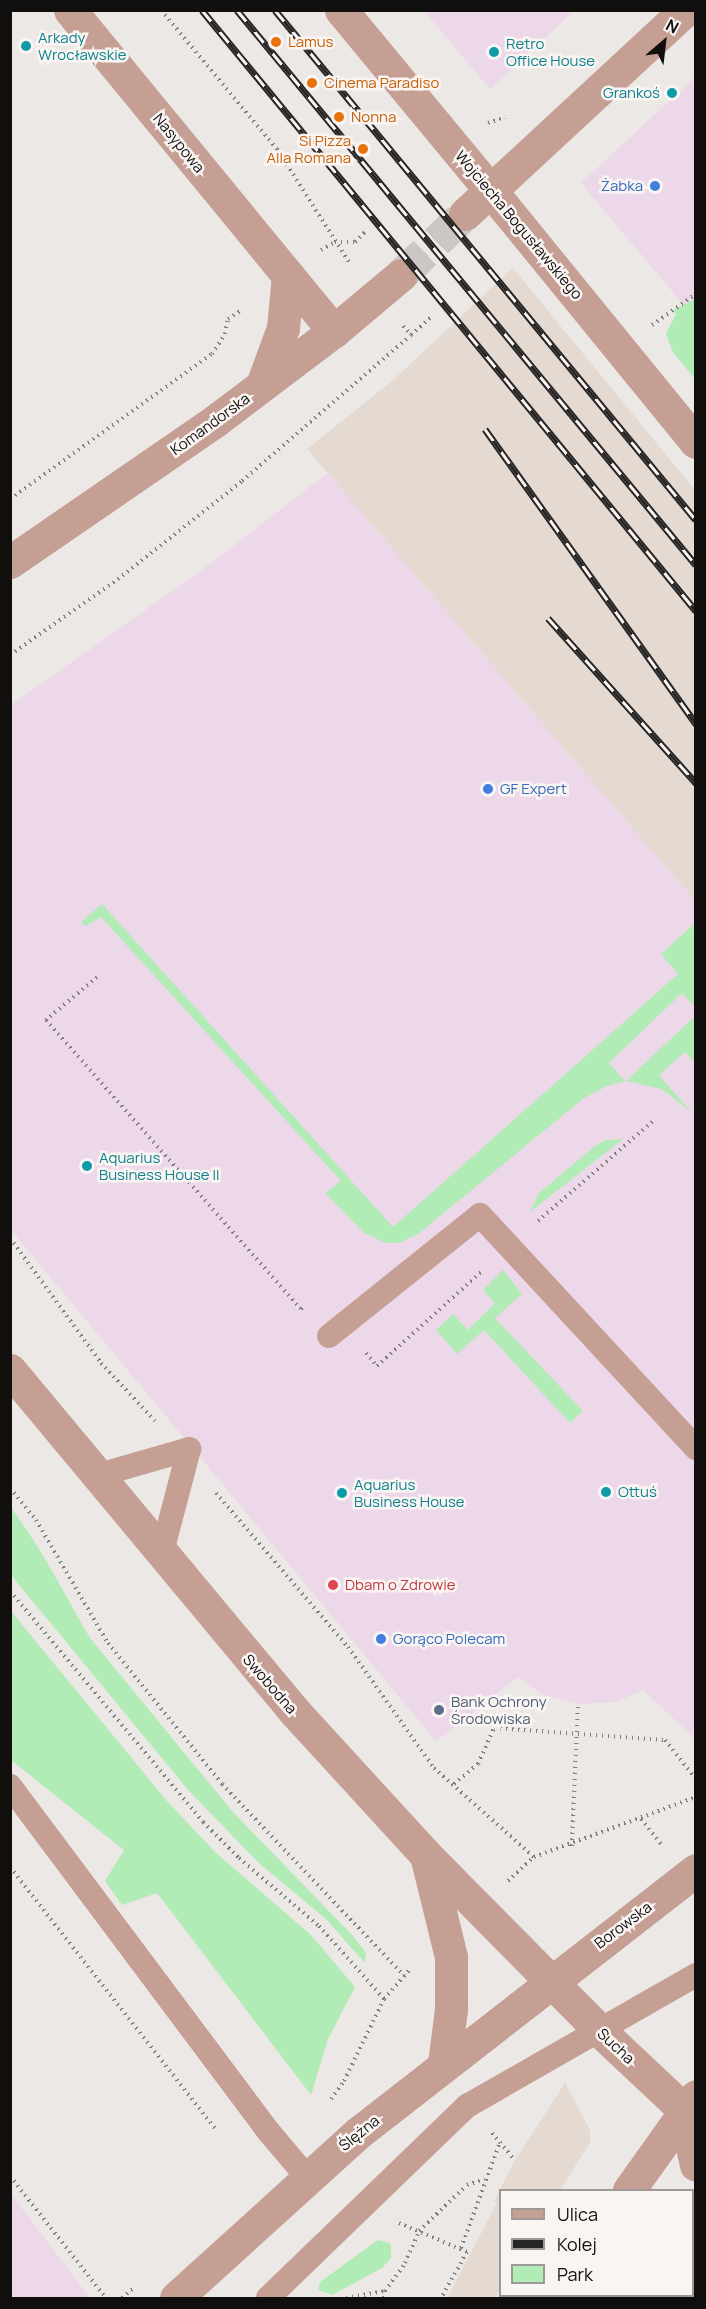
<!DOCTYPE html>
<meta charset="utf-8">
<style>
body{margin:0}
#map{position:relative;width:706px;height:2309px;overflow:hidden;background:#ece8e5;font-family:Manrope,sans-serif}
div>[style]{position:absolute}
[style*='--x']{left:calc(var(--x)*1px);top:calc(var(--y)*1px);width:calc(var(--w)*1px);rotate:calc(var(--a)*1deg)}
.commercial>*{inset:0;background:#ecd8e8}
.built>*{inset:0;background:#e5dad2}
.green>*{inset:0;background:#b1ebb6}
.minor-tunnel>*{height:33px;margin-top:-16.5px;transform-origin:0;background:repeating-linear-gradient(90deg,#cbc7c5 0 33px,transparent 0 49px)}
.path>*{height:4px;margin-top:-2px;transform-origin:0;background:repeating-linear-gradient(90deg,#817f7d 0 1.5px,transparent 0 6px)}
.service>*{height:24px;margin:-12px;padding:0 12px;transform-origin:12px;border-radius:12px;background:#c59e94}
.pedestrian>*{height:33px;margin:-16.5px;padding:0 16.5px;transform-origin:16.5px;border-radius:16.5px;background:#c59e94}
.minor>*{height:33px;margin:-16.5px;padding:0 16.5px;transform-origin:16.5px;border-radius:16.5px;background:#c59e94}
.tertiary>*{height:33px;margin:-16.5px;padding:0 16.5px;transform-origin:16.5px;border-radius:16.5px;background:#c59e94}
.rail>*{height:7px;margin-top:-3.5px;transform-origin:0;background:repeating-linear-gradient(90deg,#faf5f3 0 14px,#272625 0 28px);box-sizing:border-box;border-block:2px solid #272625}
.dots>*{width:16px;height:16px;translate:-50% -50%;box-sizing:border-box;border:3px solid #faf5f3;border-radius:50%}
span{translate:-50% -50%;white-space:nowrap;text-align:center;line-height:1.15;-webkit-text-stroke:5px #faf5f3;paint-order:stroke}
.culture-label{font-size:15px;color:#0d838f}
.left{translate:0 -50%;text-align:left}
.right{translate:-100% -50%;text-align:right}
.food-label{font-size:15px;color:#c56008}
.street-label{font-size:15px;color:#100f0e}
.shop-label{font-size:15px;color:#366cbe}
.health-label{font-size:15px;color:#be3a42}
.service-label{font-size:15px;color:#4e5e75}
.frame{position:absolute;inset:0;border:12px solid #100f0e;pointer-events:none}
.legend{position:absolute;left:499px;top:2189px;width:195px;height:108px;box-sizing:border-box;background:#faf5f3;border:2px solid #9c9997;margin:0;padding:8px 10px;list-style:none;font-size:18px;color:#100f0e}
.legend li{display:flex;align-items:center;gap:12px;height:30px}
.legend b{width:30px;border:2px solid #9c9997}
.north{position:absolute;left:634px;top:12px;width:60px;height:60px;-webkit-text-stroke:4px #faf5f3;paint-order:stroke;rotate:28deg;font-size:16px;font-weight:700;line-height:24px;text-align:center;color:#100f0e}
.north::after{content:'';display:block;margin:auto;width:21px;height:27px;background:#100f0e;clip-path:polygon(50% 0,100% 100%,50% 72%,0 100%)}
</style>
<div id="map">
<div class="commercial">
<i style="clip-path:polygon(424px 11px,574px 11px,490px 89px)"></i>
<i style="clip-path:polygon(695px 77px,695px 299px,683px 304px,581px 183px)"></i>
<i style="clip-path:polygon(328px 473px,695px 901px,695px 1739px,643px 1690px,616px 1702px,578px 1704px,543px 1695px,518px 1677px,436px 1741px,11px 1230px,11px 705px,202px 570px)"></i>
<i style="clip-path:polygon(10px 2194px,11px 2194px,90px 2298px,11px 2298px)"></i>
</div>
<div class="built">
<i style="clip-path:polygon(513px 268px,695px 490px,695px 901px,307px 449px,392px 381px)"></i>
<i style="clip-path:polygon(565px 2083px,590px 2130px,590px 2143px,560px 2190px,500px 2190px,500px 2289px,496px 2298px,447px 2298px,497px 2203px,494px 2201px,515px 2160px)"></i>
</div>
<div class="green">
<i style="clip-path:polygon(695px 299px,695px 379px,673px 352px,666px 334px,676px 314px,673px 310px)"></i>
<i style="clip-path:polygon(102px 904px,393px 1227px,678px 974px,661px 954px,695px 923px,695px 1007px,682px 993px,609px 1063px,625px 1081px,607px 1086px,584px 1098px,418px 1234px,399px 1243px,386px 1243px,364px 1233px,325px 1193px,341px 1181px,101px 917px,86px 926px,81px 922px)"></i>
<i style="clip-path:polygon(695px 1016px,695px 1063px,685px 1052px,659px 1075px,692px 1113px,662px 1089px,626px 1081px)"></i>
<i style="clip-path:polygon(623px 1139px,530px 1212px,539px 1193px,595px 1146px,606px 1140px)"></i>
<i style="clip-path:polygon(503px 1270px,522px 1294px,495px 1318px,583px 1411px,570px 1423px,484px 1330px,457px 1354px,436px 1330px,453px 1314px,468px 1330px,495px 1303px,483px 1290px)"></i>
<i style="clip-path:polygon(11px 1507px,40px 1550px,90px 1638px,232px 1811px,353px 1936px,366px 1953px,365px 1963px,327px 1920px,259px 1863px,189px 1791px,11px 1575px)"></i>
<i style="clip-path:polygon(10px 1610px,167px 1801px,215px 1852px,311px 1935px,355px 1987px,328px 2039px,311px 2095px,157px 1893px,122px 1905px,105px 1881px,124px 1850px,11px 1760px)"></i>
<i style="clip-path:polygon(378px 2240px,390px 2243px,391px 2248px,391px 2258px,382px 2268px,332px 2295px,318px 2290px,320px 2282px)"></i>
</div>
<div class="minor-tunnel">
<i style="--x:401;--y:275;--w:88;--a:-43.6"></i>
</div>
<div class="path">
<i style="--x:161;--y:10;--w:181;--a:50.2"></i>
<i style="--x:277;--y:149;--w:134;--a:57.5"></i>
<i style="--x:488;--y:123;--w:18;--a:-19"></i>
<i style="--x:321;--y:250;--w:16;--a:-30"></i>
<i style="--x:335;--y:242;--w:20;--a:0"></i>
<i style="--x:355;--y:242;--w:16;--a:-45"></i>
<i style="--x:652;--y:325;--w:54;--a:-35.2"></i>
<i style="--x:403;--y:326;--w:12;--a:48"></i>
<i style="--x:411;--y:335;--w:30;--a:-42"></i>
<i style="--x:10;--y:499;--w:249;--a:-35.7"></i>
<i style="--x:212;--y:354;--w:24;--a:-57"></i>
<i style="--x:225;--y:334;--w:15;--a:-79"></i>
<i style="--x:228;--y:319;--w:17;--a:-33"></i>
<i style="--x:10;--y:655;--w:126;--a:-35"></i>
<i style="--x:113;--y:583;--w:164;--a:-38.3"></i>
<i style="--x:242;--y:481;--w:223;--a:-40.8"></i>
<i style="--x:97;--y:977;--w:67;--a:139.9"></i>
<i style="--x:46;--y:1020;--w:385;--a:48.6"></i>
<i style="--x:301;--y:1309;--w:4;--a:-45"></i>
<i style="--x:538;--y:1221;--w:154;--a:-41"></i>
<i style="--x:10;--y:1238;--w:155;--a:53.9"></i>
<i style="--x:101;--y:1363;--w:79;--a:47"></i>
<i style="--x:366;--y:1353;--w:17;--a:50"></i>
<i style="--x:377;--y:1366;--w:140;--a:-42.1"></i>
<i style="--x:10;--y:1488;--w:41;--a:50.9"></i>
<i style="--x:36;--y:1520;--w:143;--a:59.7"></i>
<i style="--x:108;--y:1643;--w:181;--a:51"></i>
<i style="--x:222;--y:1784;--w:265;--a:46.5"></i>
<i style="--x:216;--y:1493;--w:203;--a:49.4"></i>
<i style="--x:348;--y:1647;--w:148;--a:54.6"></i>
<i style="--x:434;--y:1768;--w:134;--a:41.7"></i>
<i style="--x:10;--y:1591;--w:301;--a:50.1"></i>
<i style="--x:203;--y:1822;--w:51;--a:45"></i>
<i style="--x:239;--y:1858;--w:105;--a:40.4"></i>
<i style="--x:319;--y:1926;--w:98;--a:48.3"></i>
<i style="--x:454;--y:1784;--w:31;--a:-40"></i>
<i style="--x:478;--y:1764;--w:39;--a:-66"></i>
<i style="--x:494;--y:1728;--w:171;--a:4"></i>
<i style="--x:665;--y:1740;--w:50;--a:51.5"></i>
<i style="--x:641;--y:1819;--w:33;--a:51"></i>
<i style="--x:572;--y:1846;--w:142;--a:-87.6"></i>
<i style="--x:10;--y:1867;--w:332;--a:51.9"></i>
<i style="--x:508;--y:1881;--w:35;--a:-43"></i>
<i style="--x:534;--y:1857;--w:173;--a:-20.3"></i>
<i style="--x:331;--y:2099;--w:22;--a:-54"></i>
<i style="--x:344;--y:2081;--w:91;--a:-64"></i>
<i style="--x:384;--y:1999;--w:38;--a:-49"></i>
<i style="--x:492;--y:2133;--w:35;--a:50"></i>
<i style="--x:10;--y:2176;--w:155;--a:51.8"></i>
<i style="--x:399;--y:2223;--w:74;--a:23.1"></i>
<i style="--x:467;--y:2252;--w:53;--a:119.5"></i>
<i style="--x:461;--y:2248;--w:113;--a:-69.8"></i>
<i style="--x:692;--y:2274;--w:4;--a:0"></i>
<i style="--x:122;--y:2298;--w:17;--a:-40"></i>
<i style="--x:346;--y:2298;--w:40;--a:-10"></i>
<i style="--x:384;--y:2298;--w:7;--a:-82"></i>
<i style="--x:385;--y:2291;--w:34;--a:-54"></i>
<i style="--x:405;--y:2263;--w:35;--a:-66"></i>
<i style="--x:419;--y:2231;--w:66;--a:-43.8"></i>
<i style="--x:467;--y:2185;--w:18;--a:-19"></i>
<i style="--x:503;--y:2298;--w:3;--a:-45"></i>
<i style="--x:646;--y:2298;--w:2;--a:-63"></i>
</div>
<div class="service">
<i style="--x:329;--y:1336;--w:193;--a:-38.7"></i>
<i style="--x:480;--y:1215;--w:318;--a:47.2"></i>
<i style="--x:99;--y:1475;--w:94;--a:-16.1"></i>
<i style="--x:189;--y:1449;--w:106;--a:104.7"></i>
<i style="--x:10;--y:1786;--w:431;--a:53.2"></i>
<i style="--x:268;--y:2131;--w:60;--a:49.7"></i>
<i style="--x:268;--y:2298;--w:277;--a:-44"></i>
<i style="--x:467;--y:2106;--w:264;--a:-29.8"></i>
</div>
<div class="pedestrian">
<i style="--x:341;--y:10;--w:235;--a:50.4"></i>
</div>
<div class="minor">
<i style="--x:70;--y:10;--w:416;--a:50.6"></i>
<i style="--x:491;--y:191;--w:324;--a:50.8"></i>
<i style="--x:465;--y:214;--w:300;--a:-42.8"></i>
<i style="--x:262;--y:385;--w:61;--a:-69.8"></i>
<i style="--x:283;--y:328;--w:53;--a:-84.6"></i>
<i style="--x:10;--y:562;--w:249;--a:-34.5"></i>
<i style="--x:215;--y:421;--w:149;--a:-37.1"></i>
<i style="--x:334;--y:331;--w:87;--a:-39.9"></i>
<i style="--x:696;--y:2110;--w:12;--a:180"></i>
<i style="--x:684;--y:2110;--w:56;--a:77.7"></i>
<i style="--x:692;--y:2226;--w:4;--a:0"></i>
</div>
<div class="tertiary">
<i style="--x:10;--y:1370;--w:444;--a:50.2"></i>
<i style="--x:294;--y:1711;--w:195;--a:47.5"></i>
<i style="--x:426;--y:1855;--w:247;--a:45.3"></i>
<i style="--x:600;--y:2031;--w:115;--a:43.2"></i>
<i style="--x:426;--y:1855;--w:105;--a:76.2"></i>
<i style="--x:451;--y:1957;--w:52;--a:90"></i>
<i style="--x:451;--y:2009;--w:55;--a:97.3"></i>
<i style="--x:629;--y:2190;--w:115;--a:-54.5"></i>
<i style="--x:176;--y:2298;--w:246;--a:-42.2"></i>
<i style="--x:358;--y:2133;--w:428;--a:-37.9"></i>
<i style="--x:568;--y:2298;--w:3;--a:-45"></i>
</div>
<div class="rail">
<i style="--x:202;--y:10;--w:778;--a:50.58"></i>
<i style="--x:237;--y:10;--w:720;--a:50.41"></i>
<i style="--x:275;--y:10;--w:661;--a:50.46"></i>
<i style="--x:485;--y:429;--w:363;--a:54.4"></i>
<i style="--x:548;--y:618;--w:222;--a:48.1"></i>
</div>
<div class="dots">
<i style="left:276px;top:42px;background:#e8710a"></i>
<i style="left:26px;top:46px;background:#0f9aa8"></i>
<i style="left:494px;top:52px;background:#0f9aa8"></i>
<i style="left:312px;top:83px;background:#e8710a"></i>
<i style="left:672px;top:93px;background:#0f9aa8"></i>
<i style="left:339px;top:117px;background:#e8710a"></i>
<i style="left:363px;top:149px;background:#e8710a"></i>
<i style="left:655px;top:186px;background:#3f7fe0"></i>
<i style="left:488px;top:789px;background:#3f7fe0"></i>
<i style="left:87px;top:1166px;background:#0f9aa8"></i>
<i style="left:606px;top:1492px;background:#0f9aa8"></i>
<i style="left:342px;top:1493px;background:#0f9aa8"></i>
<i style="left:333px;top:1585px;background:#e0444e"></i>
<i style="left:381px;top:1639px;background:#3f7fe0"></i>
<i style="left:439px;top:1710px;background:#5c6f8a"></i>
</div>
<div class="culture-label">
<span class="left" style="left:38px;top:46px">Arkady<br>Wrocławskie</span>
<span class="left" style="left:506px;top:52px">Retro<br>Office House</span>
<span class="right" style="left:660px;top:93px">Grankoś</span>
<span class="left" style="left:99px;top:1166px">Aquarius<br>Business House II</span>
<span class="left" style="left:354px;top:1493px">Aquarius<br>Business House</span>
<span class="left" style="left:618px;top:1492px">Ottuś</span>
</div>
<div class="food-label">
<span class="left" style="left:288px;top:42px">Lamus</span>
<span class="left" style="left:324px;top:83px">Cinema Paradiso</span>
<span class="left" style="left:351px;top:117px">Nonna</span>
<span class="right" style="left:351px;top:149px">Si Pizza<br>Alla Romana</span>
</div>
<div class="street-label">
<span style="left:179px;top:143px;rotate:51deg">Nasypowa</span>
<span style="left:519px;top:225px;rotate:50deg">Wojciecha Bogusławskiego</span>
<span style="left:210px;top:424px;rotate:-36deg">Komandorska</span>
<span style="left:270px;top:1684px;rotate:49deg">Swobodna</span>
<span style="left:623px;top:1925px;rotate:-37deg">Borowska</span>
<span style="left:616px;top:2046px;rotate:43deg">Sucha</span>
<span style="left:359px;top:2133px;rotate:-39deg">Ślężna</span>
</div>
<div class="shop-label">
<span class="right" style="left:643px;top:186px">Żabka</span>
<span class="left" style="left:500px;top:789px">GF Expert</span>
<span class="left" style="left:393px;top:1639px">Gorąco Polecam</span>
</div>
<div class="health-label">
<span class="left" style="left:345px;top:1585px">Dbam o Zdrowie</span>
</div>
<div class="service-label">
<span class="left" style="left:451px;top:1710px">Bank Ochrony<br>Środowiska</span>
</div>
<div class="frame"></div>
<ul class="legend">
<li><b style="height:8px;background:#c59e94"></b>Ulica</li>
<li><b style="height:8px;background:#272625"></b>Kolej</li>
<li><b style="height:16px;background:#b1ebb6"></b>Park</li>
</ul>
<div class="north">N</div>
</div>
